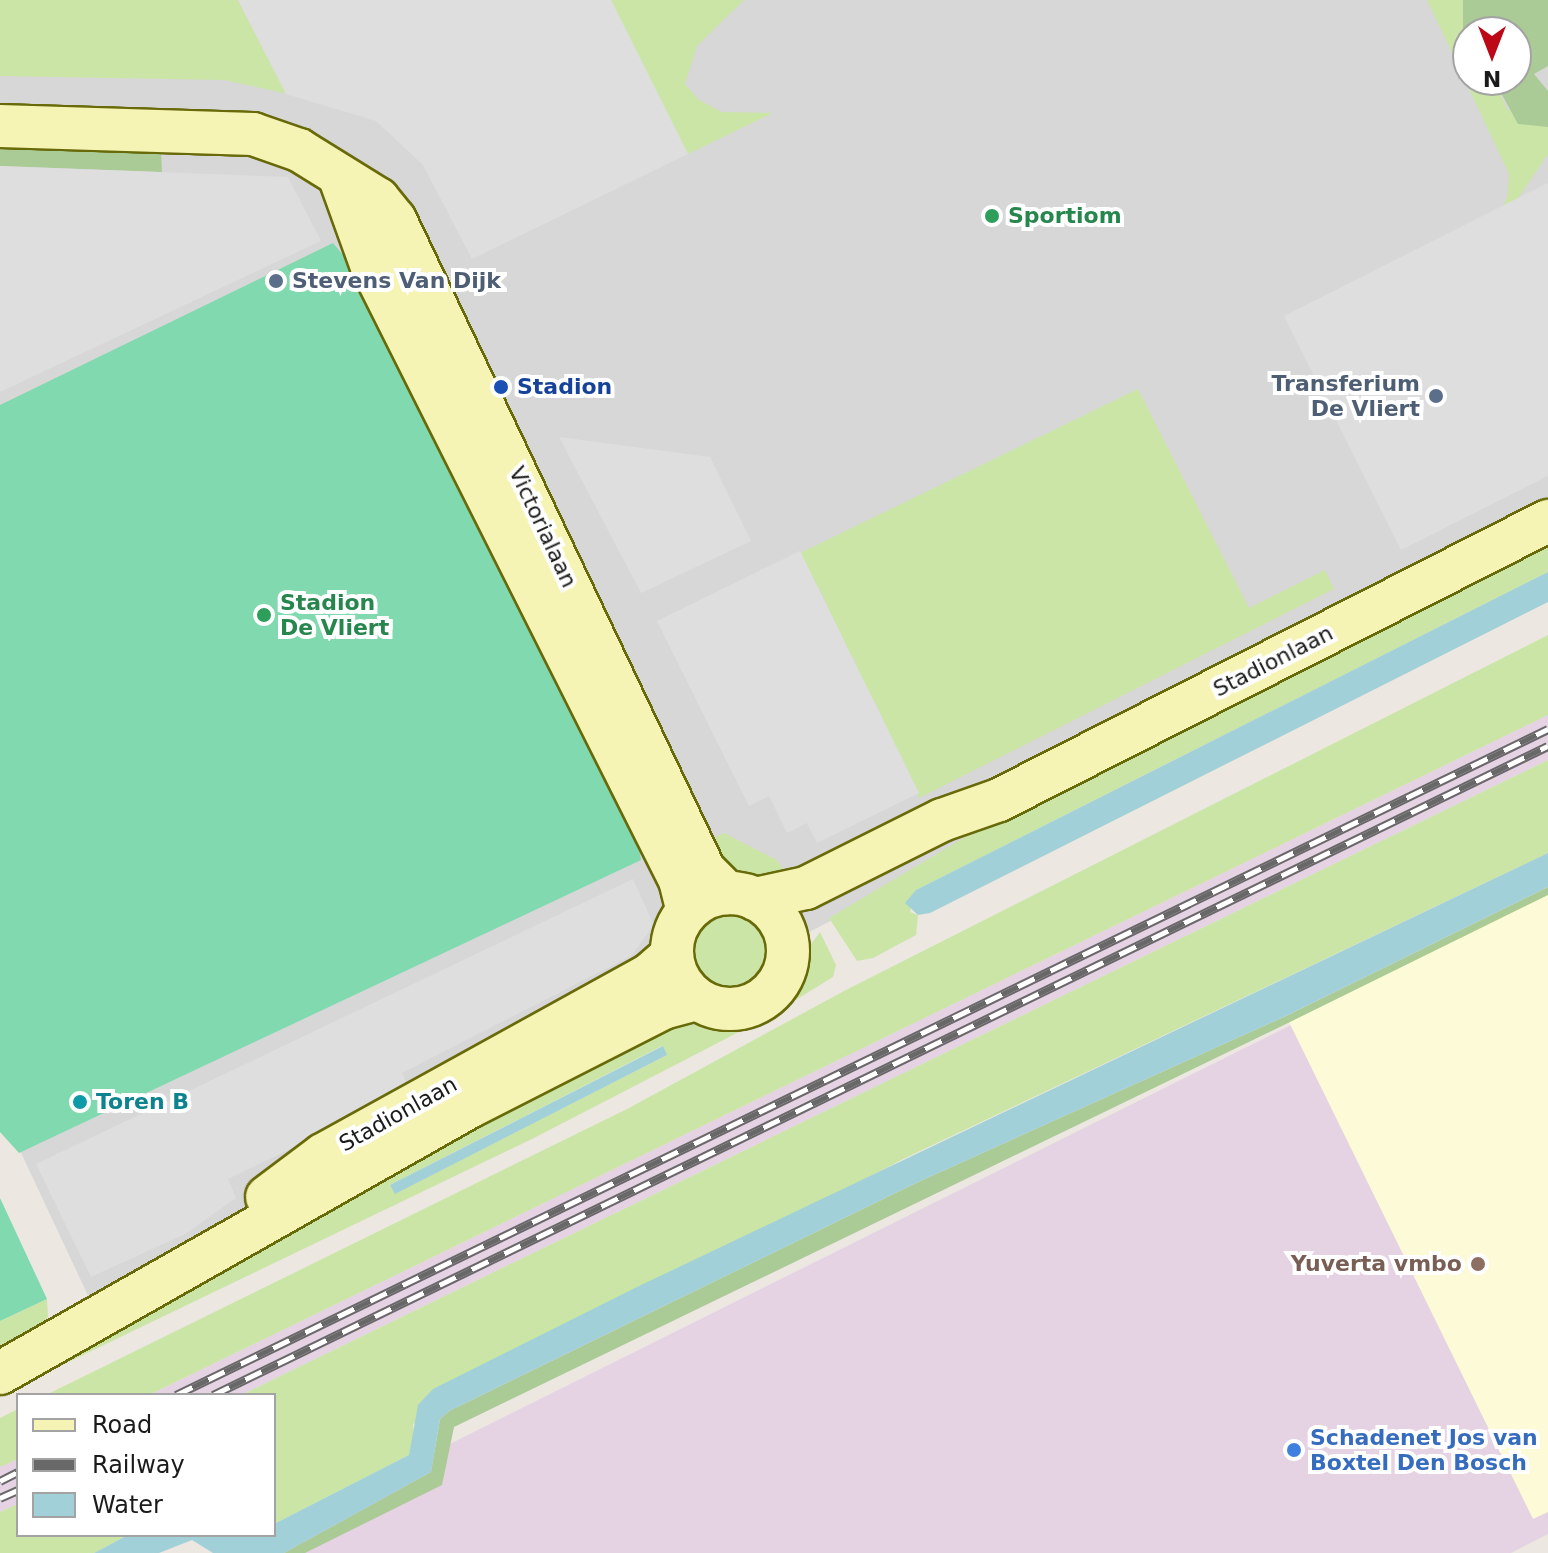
<!DOCTYPE html>
<style>
body{margin:0}
#map{position:relative;width:1548px;height:1553px;overflow:hidden;background:#ece7e0;font-family:"DejaVu Sans",sans-serif}
div>[style]{position:absolute}
[style*='--x']{left:calc(var(--x)*1px);top:calc(var(--y)*1px);width:calc(var(--w)*1px);rotate:calc(var(--a)*1deg)}
.residential>*{inset:0;background:#d8d7d7}
.industrial>*{inset:0;background:#e5d2e3}
.education>*{inset:0;background:#fdfad8}
.grass>*{inset:0;background:#cbe5a7}
.round{border-radius:50%}
.forest>*{inset:0;background:#aaca96}
.pitch>*{inset:0;background:#80d9af}
.parking>*{inset:0;background:#dedede}
.water>*{inset:0;background:#a1d0d8}
.roads{filter:drop-shadow(2px 0 #686a09) drop-shadow(-2px 0 #686a09) drop-shadow(0 2px #686a09) drop-shadow(0 -2px #686a09)}
.secondary>*{height:42px;margin:-21px;padding:0 21px;transform-origin:21px;border-radius:21px;background:#f6f4b4}
.secondary>.ring{margin:-21px;padding:0;box-sizing:content-box;background:none;border:42px solid #f6f4b4;border-radius:50%}
.rail>*{height:9px;margin-top:-4.5px;transform-origin:0;background:repeating-linear-gradient(90deg,#fff 0 18px,#686868 0 36px);box-sizing:border-box;border-block:2px solid #686868}
.dots>*{width:22px;height:22px;translate:-50% -50%;box-sizing:border-box;border:4px solid #fff;border-radius:50%}
span{translate:-50% -50%;white-space:nowrap;text-align:center;line-height:1.15;-webkit-text-stroke:8px #fff;paint-order:stroke}
.leisure-label{font-size:22px;color:#27864d;font-weight:700}
.left{translate:0 -50%;text-align:left}
.service-label{font-size:22px;color:#4e5e75;font-weight:700}
.right{translate:-100% -50%;text-align:right}
.transit-label{font-size:22px;color:#164399;font-weight:700}
.street-label{font-size:22px;color:#1a1a1a}
.culture-label{font-size:22px;color:#0d838f;font-weight:700}
.education-label{font-size:22px;color:#785e54;font-weight:700}
.shop-label{font-size:22px;color:#366cbe;font-weight:700}
.legend{position:absolute;left:16px;top:1393px;width:260px;height:144px;box-sizing:border-box;background:#fff;border:2px solid #a3a3a3;margin:0;padding:10px 14px;list-style:none;font-size:24px;color:#1a1a1a}
.legend li{display:flex;align-items:center;gap:16px;height:40px}
.legend b{width:40px;border:2px solid #a3a3a3}
.north{position:absolute;left:1452px;top:16px;width:80px;height:80px;box-sizing:border-box;background:#fff;border:2px solid #a3a3a3;border-radius:50%;rotate:180deg;font-size:22px;font-weight:700;line-height:32px;text-align:center;color:#1a1a1a}
.north::after{content:'';display:block;margin:auto;width:28px;height:36px;background:#bd0817;clip-path:polygon(50% 0,100% 100%,50% 72%,0 100%)}
</style>
<div id="map">
<div class="residential">
<i style="clip-path:polygon(evenodd,0 0,1548px 0,1548px 549px,92px 1304px,0 1108px,0 0,1468px 32px,1516px 32px,1516px 80px,1468px 80px,1468px 32px)"></i>
</div>
<div class="industrial">
<i style="clip-path:polygon(1548px 715px,1548px 760px,241px 1395px,149px 1395px)"></i>
<i style="clip-path:polygon(1548px 897px,1548px 1534px,1511px 1553px,231px 1553px)"></i>
<i style="clip-path:polygon(18px 1459px,18px 1504px,0 1512px,0 1467px)"></i>
</div>
<div class="education">
<i style="clip-path:polygon(1548px 887px,1548px 1512px,1533px 1519px,1286px 1016px)"></i>
</div>
<div class="grass">
<i style="clip-path:polygon(0 0,238px 0,286px 93px,296px 87px,376px 121px,338px 105px,224px 80px,0 76px)"></i>
<i style="clip-path:polygon(611px 0,744px 0,697px 46px,685px 84px,699px 100px,722px 112px,773px 113px,688px 154px)"></i>
<i style="clip-path:polygon(1427px 0,1463px 0,1468px 80px,1494px 80px,1507px 109px,1548px 127px,1548px 154px,1492px 237px,1508px 194px,1509px 174px)"></i>
<i style="clip-path:polygon(1138px 389px,1249px 608px,1325px 570px,1334px 589px,919px 798px,900px 754px,891px 757px,876px 724px,883px 719px,874px 700px,867px 701px,852px 664px,856px 662px,821px 612px,828px 607px,819px 588px,812px 590px,798px 554px)"></i>
<i style="clip-path:polygon(1548px 537px,1548px 572px,916px 890px,910px 912px,918px 915px,916px 935px,873px 958px,857px 961px,829px 918px,1021px 804px)"></i>
<i style="clip-path:polygon(1548px 635px,1548px 715px,149px 1395px,46px 1395px,629px 1108px,844px 991px)"></i>
<i style="clip-path:polygon(1548px 760px,1548px 853px,903px 1159px,413px 1424px,415px 1447px,409px 1455px,274px 1524px,274px 1395px,241px 1395px)"></i>
<i style="clip-path:polygon(724px 833px,777px 860px,793px 883px,762px 888px,731px 878px,704px 842px)"></i>
<i class="round" style="left:689px;top:912px;width:80px;height:80px"></i>
<i style="clip-path:polygon(evenodd,820px 932px,836px 965px,833px 977px,768px 1017px,534px 1138px,0 1395px,0 1389px,395px 1157px,687px 1013px,727px 1025px,756px 1022px,781px 1005px,794px 988px,806px 951px,820px 932px,662px 1046px,667px 1055px,396px 1193px,390px 1185px,662px 1046px)"></i>
<i style="clip-path:polygon(47px 1299px,48px 1317px,37px 1329px,0 1347px,0 1321px)"></i>
<i style="clip-path:polygon(18px 1409px,18px 1459px,0 1467px,0 1418px)"></i>
<i style="clip-path:polygon(18px 1504px,18px 1535px,128px 1535px,94px 1553px,0 1553px,0 1512px)"></i>
</div>
<div class="forest">
<i style="clip-path:polygon(1463px 0,1548px 0,1548px 66px,1534px 74px,1548px 91px,1548px 127px,1518px 124px,1494px 80px,1516px 80px,1516px 32px,1468px 32px,1468px 38px,1463px 32px)"></i>
<i style="clip-path:polygon(0 141px,161px 151px,162px 172px,0 166px)"></i>
<i style="clip-path:polygon(1548px 887px,1548px 895px,1290px 1022px,454px 1427px,442px 1485px,305px 1553px,284px 1553px,431px 1472px,440px 1419px,449px 1411px,916px 1183px,1286px 1016px)"></i>
</div>
<div class="pitch">
<i style="clip-path:polygon(333px 243px,354px 268px,635px 825px,641px 860px,19px 1153px,0 1132px,0 405px)"></i>
<i style="clip-path:polygon(0 1198px,47px 1299px,0 1321px)"></i>
</div>
<div class="parking">
<i style="clip-path:polygon(238px 0,611px 0,688px 154px,472px 259px,423px 165px,376px 121px,286px 94px)"></i>
<i style="clip-path:polygon(0 166px,288px 177px,321px 241px,0 392px)"></i>
<i style="clip-path:polygon(1548px 183px,1548px 476px,1401px 550px,1284px 316px)"></i>
<i style="clip-path:polygon(559px 437px,710px 457px,751px 541px,641px 593px)"></i>
<i style="clip-path:polygon(800px 551px,919px 793px,817px 843px,807px 823px,787px 833px,769px 796px,749px 806px,657px 621px)"></i>
<i style="clip-path:polygon(633px 879px,654px 925px,631px 956px,402px 1073px,410px 1091px,228px 1179px,236px 1198px,185px 1234px,91px 1277px,36px 1164px)"></i>
</div>
<div class="water">
<i style="clip-path:polygon(1548px 572px,1548px 602px,930px 913px,918px 915px,905px 903px,916px 890px)"></i>
<i style="clip-path:polygon(1548px 853px,1548px 887px,1286px 1016px,916px 1183px,449px 1411px,440px 1419px,431px 1472px,284px 1553px,213px 1553px,192px 1540px,159px 1553px,94px 1553px,128px 1535px,274px 1535px,274px 1524px,409px 1455px,418px 1405px,433px 1389px,637px 1287px)"></i>
<i style="clip-path:polygon(663px 1046px,667px 1055px,395px 1194px,390px 1185px)"></i>
</div>
<div class="roads">
<div class="secondary">
<i style="--x:0;--y:126;--w:253;--a:1.8"></i>
<i style="--x:253;--y:134;--w:49;--a:19.2"></i>
<i style="--x:299;--y:150;--w:93;--a:31.8"></i>
<i style="--x:378;--y:199;--w:27;--a:51"></i>
<i style="--x:395;--y:220;--w:720;--a:64.57"></i>
<i style="--x:704;--y:870;--w:33;--a:45"></i>
<i style="--x:340;--y:178;--w:95;--a:70.2"></i>
<i style="--x:372;--y:267;--w:686;--a:63.32"></i>
<i style="--x:680;--y:880;--w:32;--a:76"></i>
<i class="ring" style="left:672px;top:893px;width:74px;height:74px"></i>
<i style="--x:755;--y:899;--w:52;--a:-12.2"></i>
<i style="--x:806;--y:888;--w:152;--a:-26.6"></i>
<i style="--x:942;--y:820;--w:60;--a:-19.3"></i>
<i style="--x:999;--y:800;--w:616;--a:-26.94"></i>
<i style="--x:267;--y:1197;--w:70;--a:-36.9"></i>
<i style="--x:323;--y:1155;--w:372;--a:-28.9"></i>
<i style="--x:649;--y:975;--w:30;--a:-41"></i>
<i style="--x:0;--y:1373;--w:539;--a:-29.56"></i>
<i style="--x:469;--y:1107;--w:218;--a:-27"></i>
<i style="--x:663;--y:1008;--w:34;--a:-15"></i>
</div>
</div>
<div class="rail">
<i style="--x:176;--y:1395;--w:1525;--a:-25.89"></i>
<i style="--x:213;--y:1395;--w:1484;--a:-25.93"></i>
<i style="--x:0;--y:1481;--w:20;--a:-27"></i>
<i style="--x:0;--y:1498;--w:20;--a:-24"></i>
</div>
<div class="dots">
<i style="left:992px;top:216px;background:#2e9e5b"></i>
<i style="left:276px;top:281px;background:#5c6f8a"></i>
<i style="left:501px;top:387px;background:#1a4fb4"></i>
<i style="left:1436px;top:396px;background:#5c6f8a"></i>
<i style="left:264px;top:615px;background:#2e9e5b"></i>
<i style="left:80px;top:1102px;background:#0f9aa8"></i>
<i style="left:1478px;top:1264px;background:#8d6e63"></i>
<i style="left:1294px;top:1450px;background:#3f7fe0"></i>
</div>
<div class="leisure-label">
<span class="left" style="left:1008px;top:216px">Sportiom</span>
<span class="left" style="left:280px;top:615px">Stadion<br>De Vliert</span>
</div>
<div class="service-label">
<span class="left" style="left:292px;top:281px">Stevens Van Dijk</span>
<span class="right" style="left:1420px;top:396px">Transferium<br>De Vliert</span>
</div>
<div class="transit-label">
<span class="left" style="left:517px;top:387px">Stadion</span>
</div>
<div class="street-label">
<span style="left:543px;top:527px;rotate:65deg">Victorialaan</span>
<span style="left:1273px;top:661px;rotate:-27deg">Stadionlaan</span>
<span style="left:398px;top:1114px;rotate:-29deg">Stadionlaan</span>
</div>
<div class="culture-label">
<span class="left" style="left:96px;top:1102px">Toren B</span>
</div>
<div class="education-label">
<span class="right" style="left:1462px;top:1264px">Yuverta vmbo</span>
</div>
<div class="shop-label">
<span class="left" style="left:1310px;top:1450px">Schadenet Jos van<br>Boxtel Den Bosch</span>
</div>
<ul class="legend">
<li><b style="height:10px;background:#f6f4b4"></b>Road</li>
<li><b style="height:10px;background:#686868"></b>Railway</li>
<li><b style="height:22px;background:#a1d0d8"></b>Water</li>
</ul>
<div class="north">N</div>
</div>
